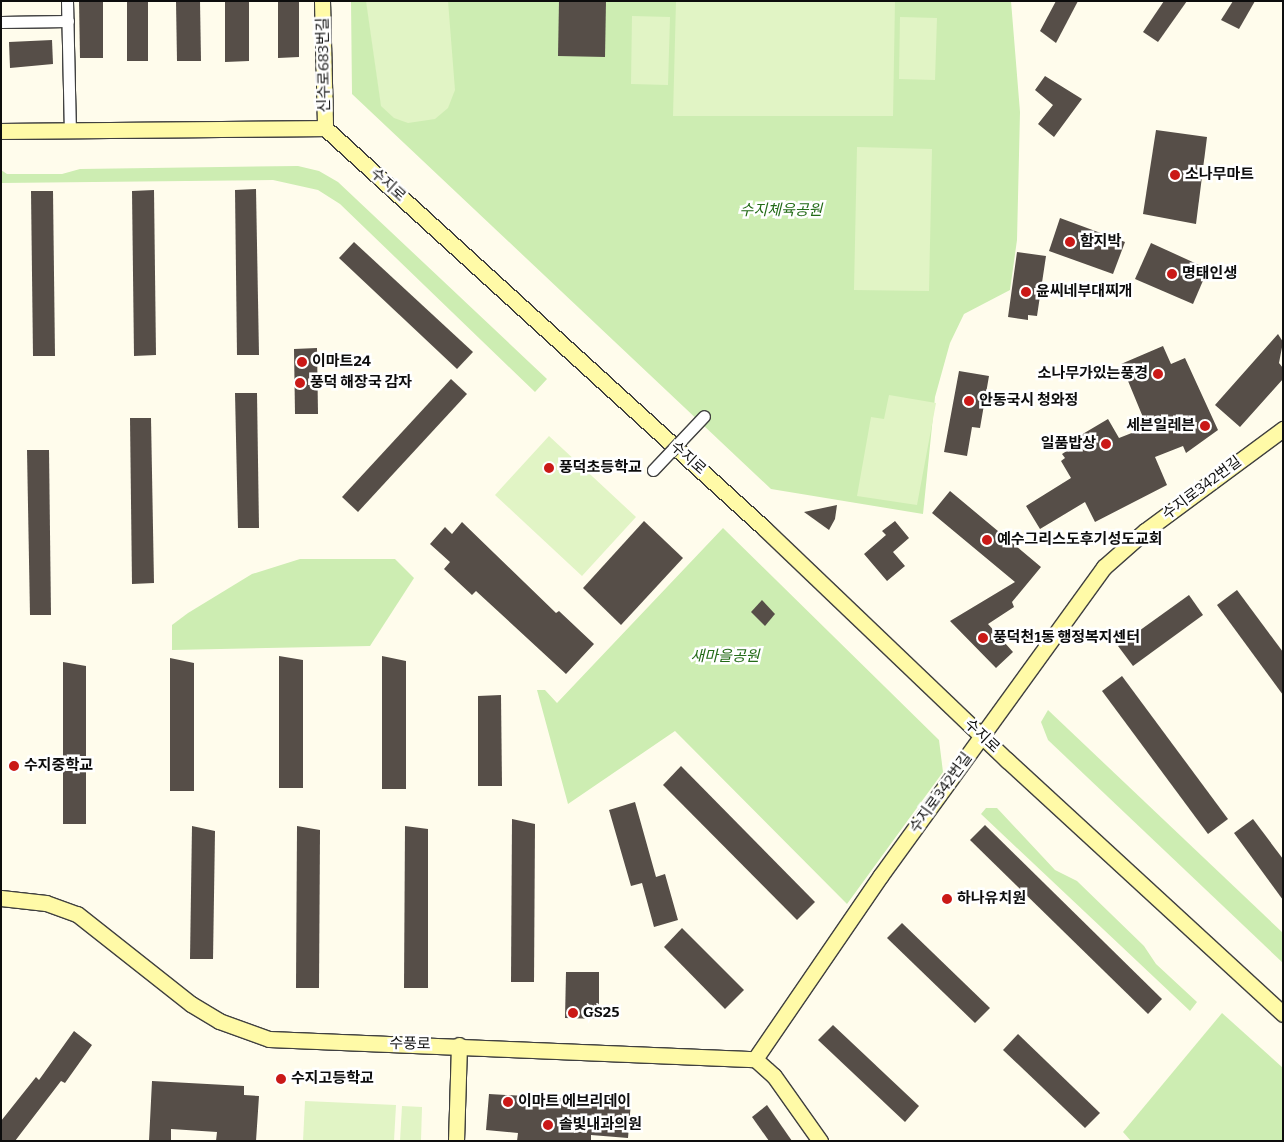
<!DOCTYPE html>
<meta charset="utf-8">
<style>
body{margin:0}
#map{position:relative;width:1284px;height:1142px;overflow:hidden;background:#fffcec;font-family:Bitter,"Noto Sans KR",serif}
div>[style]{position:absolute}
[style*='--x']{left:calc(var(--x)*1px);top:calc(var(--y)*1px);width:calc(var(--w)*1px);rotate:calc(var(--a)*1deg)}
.green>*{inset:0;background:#cdedb2}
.pitch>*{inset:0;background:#e1f4c5}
.building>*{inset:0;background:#564e48}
.roads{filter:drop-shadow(1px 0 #404040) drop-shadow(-1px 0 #404040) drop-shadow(0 1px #404040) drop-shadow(0 -1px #404040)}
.street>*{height:11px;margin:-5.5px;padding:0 5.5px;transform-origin:5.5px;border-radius:5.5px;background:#fff}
.secondary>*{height:15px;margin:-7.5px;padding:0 7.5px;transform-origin:7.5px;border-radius:7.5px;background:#fffaa7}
.bridges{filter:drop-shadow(1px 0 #404040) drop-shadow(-1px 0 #404040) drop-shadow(0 1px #404040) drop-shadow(0 -1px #404040)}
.street-bridge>*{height:11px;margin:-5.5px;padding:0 5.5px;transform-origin:5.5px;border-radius:5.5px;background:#fff}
.dots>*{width:14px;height:14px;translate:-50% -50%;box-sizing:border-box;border:2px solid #fff;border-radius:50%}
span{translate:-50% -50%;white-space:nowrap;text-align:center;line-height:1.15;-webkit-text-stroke:5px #fff;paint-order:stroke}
.street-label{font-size:15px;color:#0d0d0d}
.poi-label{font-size:15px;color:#0d0d0d;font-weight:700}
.left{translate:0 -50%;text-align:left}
.right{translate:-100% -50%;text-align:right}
.park-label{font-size:15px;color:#236b17;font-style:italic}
.frame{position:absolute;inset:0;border:2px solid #0d0d0d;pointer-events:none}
</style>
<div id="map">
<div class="green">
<i style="clip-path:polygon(351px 1px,1011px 1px,1020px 112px,1017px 240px,1010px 290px,964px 314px,950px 343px,935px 397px,923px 514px,771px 489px,352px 94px)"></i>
<i style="clip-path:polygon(298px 166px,319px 171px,338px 182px,547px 379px,535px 392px,340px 204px,318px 190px,273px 180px,1px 183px,1px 170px,7px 174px,62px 174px,80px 169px)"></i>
<i style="clip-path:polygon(723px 528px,939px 740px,943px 772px,847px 904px,675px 731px,568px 804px,537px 690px,545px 690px,557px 703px)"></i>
<i style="clip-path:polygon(300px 559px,395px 559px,414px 578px,370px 646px,172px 650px,172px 625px,188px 613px,252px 574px)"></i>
<i style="clip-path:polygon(1048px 710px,1283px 933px,1283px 963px,1048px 740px,1041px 722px)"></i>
<i style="clip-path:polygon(986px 808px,997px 808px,1055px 870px,1077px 881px,1144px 946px,1156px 964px,1197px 1002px,1190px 1011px,981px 814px)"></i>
<i style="clip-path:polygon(1222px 1013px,1283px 1068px,1283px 1141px,1131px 1141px,1123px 1132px)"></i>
</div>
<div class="pitch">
<i style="clip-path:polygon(366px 1px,448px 1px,455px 90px,448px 108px,435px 119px,408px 123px,394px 118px,381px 106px)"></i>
<i style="clip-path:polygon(676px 1px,895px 1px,893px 116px,673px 116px)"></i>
<i style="clip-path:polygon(632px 16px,670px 17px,668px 85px,631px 84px)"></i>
<i style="clip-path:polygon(900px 17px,937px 18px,935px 80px,899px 79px)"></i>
<i style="clip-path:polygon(857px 147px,932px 149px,929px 291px,854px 290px)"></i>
<i style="clip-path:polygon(889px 395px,936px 403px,917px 505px,857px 496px,871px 417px,884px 419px)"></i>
<i style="clip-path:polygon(549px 436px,636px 517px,582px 576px,495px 495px)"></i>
<i style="clip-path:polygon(305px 1101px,396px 1105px,394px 1141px,303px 1141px)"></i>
<i style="clip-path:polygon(402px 1106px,422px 1107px,421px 1141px,400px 1141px)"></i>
</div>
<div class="building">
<i style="clip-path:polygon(79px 1px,103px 1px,103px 58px,80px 58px)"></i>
<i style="clip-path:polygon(127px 1px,148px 1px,148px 61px,127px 61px)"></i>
<i style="clip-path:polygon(176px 1px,200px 1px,201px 61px,177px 61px)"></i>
<i style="clip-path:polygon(225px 1px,249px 1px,249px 61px,225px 62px)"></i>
<i style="clip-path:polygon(278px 1px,299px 1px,299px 57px,278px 58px)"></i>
<i style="clip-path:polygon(559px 1px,606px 1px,605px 57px,558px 56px)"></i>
<i style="clip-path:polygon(1056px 1px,1078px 1px,1056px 43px,1040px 31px)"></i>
<i style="clip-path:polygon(1164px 1px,1187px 1px,1158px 42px,1143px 32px)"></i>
<i style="clip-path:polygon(1233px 1px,1255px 1px,1239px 29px,1221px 20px)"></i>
<i style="clip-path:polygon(52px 40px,53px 64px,10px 68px,9px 42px)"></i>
<i style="clip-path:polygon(1045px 76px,1082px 99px,1054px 137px,1038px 124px,1053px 105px,1035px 90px)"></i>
<i style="clip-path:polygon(1156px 130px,1207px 137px,1196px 224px,1143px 214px)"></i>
<i style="clip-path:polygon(256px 189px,259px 355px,237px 355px,235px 190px)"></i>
<i style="clip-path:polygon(154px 190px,156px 355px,134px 356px,132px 191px)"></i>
<i style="clip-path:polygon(31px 191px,53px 191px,55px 356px,33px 356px)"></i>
<i style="clip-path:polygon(1060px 218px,1125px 242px,1113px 274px,1049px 251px)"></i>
<i style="clip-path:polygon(354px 242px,473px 352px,457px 369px,339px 258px)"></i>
<i style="clip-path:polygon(1151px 243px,1208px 269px,1193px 304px,1135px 279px)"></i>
<i style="clip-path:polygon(1017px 252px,1046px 256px,1037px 316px,1028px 315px,1028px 320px,1008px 317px)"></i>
<i style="clip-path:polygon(1278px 334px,1283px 342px,1279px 363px,1283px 368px,1283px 379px,1240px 427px,1215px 405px)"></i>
<i style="clip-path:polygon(1163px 346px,1171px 364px,1185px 358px,1218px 430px,1186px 453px,1183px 446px,1155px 457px,1167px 485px,1095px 522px,1085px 502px,1040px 529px,1026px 506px,1071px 478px,1061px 461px,1065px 458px,1062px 454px,1084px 440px,1081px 435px,1108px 419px,1119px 438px,1147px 427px,1121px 364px)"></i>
<i style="clip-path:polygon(317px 348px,318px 414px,295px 414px,294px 349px)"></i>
<i style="clip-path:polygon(959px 371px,989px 376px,980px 428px,972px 427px,967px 456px,944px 452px)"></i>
<i style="clip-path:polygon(451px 379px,467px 394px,358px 512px,342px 497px)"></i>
<i style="clip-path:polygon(235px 393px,257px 393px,259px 528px,238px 528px)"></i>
<i style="clip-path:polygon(130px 418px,151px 418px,154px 583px,132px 584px)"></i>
<i style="clip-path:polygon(27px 450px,49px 450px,51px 615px,30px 615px)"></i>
<i style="clip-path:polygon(950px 491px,1041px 567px,1012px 602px,1014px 607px,988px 624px,1013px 652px,996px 668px,950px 621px,1015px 582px,932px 513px)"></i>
<i style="clip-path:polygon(837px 505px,835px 519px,829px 530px,804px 512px)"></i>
<i style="clip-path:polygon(644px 521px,683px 558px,621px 625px,583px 588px)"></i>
<i style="clip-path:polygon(895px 521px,909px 538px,893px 552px,905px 566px,887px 581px,864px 554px,886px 535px,882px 531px)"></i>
<i style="clip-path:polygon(462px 522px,556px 613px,559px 611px,594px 644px,566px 674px,476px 591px,472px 595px,444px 569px,450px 562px,430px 544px,445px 527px,452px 534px)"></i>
<i style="clip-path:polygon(1237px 590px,1283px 652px,1283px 695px,1217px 605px)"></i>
<i style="clip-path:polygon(1189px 595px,1203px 615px,1133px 666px,1118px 646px)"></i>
<i style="clip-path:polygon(762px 600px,775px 614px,765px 626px,751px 612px)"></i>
<i style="clip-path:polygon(279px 656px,303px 660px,303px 788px,279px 788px)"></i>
<i style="clip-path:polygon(382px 656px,406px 661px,406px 789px,382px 789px)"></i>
<i style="clip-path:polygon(170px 658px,194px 663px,194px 791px,170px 791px)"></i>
<i style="clip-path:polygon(63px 662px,86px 666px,86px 824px,63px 824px)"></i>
<i style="clip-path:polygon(1122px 676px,1228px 819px,1208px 834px,1102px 691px)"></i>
<i style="clip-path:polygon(501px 695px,502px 786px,478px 786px,478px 696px)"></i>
<i style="clip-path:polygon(681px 766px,815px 902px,797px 920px,663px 785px)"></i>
<i style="clip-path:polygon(635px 802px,656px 877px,665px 874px,678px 920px,654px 927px,642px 883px,631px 886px,609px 810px)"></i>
<i style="clip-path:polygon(512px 819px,535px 824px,534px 982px,511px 982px)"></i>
<i style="clip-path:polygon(1253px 819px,1283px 859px,1283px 900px,1234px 833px)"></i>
<i style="clip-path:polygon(985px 825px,1162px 999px,1148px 1014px,970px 840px)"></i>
<i style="clip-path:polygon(192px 826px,215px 831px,213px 959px,190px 959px)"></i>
<i style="clip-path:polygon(297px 826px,320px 830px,319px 988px,296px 988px)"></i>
<i style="clip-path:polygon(405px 826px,428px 829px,428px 988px,404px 988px)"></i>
<i style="clip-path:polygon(902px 923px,990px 1008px,975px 1023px,887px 938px)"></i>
<i style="clip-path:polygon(682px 928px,744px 990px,725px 1009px,664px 947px)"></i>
<i style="clip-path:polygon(566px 972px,599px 972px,599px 1019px,565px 1018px)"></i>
<i style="clip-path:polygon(833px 1025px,919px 1106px,905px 1122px,818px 1040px)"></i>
<i style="clip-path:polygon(74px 1031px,92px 1045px,65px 1083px,61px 1081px,15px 1141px,1px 1141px,1px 1121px,36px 1077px,39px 1080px)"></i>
<i style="clip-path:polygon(1018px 1034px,1100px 1113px,1085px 1128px,1003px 1050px)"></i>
<i style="clip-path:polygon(152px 1081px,244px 1086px,244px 1095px,259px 1096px,256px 1141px,216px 1141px,217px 1132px,171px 1129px,171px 1141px,149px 1141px)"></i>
<i style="clip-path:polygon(489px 1094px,631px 1102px,628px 1138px,591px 1135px,591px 1141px,517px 1141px,518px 1133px,486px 1130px)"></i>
<i style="clip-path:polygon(767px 1105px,792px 1141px,769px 1141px,752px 1117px)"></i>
</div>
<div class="roads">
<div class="street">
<i style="--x:67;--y:1;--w:130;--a:88.7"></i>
<i style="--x:1;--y:22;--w:67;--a:-0.9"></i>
</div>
<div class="secondary">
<i style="--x:322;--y:1;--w:127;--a:88.6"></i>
<i style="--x:1;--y:131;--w:324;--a:-0.5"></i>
<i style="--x:325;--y:128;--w:595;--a:42.34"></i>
<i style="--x:765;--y:529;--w:335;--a:43.7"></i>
<i style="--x:1007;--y:760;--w:375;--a:42.6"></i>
<i style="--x:1;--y:898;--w:45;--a:6.3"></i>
<i style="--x:46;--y:903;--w:33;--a:20"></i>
<i style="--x:77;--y:914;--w:145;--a:38.3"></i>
<i style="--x:191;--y:1004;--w:33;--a:31"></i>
<i style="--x:219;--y:1021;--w:53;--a:19.8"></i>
<i style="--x:269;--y:1039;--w:486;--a:2.4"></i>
<i style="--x:755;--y:1059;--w:25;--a:42"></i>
<i style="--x:774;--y:1076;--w:80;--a:54.7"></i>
<i style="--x:755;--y:1059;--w:223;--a:-55.6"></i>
<i style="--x:881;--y:875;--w:380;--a:-54.1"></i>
<i style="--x:1104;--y:567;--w:55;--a:-41.3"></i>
<i style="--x:1145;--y:531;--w:172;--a:-36.5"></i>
<i style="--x:456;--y:1141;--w:96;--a:-88.2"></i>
</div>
</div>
<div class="bridges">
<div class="street-bridge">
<i style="--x:653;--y:470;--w:74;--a:-46.6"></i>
</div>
</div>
<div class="dots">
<i style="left:1175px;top:175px;background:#ca1917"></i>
<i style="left:1070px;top:242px;background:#ca1917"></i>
<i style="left:1172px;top:274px;background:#ca1917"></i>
<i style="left:1026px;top:292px;background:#ca1917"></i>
<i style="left:302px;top:362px;background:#ca1917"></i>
<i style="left:1158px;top:374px;background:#ca1917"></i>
<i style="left:300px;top:383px;background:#ca1917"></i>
<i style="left:969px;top:401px;background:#ca1917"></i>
<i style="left:1205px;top:426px;background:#ca1917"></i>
<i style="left:1106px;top:444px;background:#ca1917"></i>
<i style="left:549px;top:468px;background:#ca1917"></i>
<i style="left:987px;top:540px;background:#ca1917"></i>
<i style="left:983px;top:638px;background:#ca1917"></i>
<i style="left:14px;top:766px;background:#ca1917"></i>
<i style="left:947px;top:899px;background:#ca1917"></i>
<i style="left:573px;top:1013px;background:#ca1917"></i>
<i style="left:281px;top:1079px;background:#ca1917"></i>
<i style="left:508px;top:1102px;background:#ca1917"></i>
<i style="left:548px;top:1125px;background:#ca1917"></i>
</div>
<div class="street-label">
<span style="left:324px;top:65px;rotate:-91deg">신수로683번길</span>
<span style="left:388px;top:185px;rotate:42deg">수지로</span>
<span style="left:688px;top:458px;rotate:42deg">수지로</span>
<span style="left:1202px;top:488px;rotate:-37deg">수지로342번길</span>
<span style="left:982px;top:736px;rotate:43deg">수지로</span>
<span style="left:941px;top:793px;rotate:-54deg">수지로342번길</span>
<span style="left:410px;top:1044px;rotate:1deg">수풍로</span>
</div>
<div class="poi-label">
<span class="left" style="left:1185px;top:175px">소나무마트</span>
<span class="left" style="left:1080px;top:242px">함지박</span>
<span class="left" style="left:1182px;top:274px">명태인생</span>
<span class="left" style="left:1036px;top:292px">윤씨네부대찌개</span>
<span class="left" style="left:312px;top:362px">이마트24</span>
<span class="right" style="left:1148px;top:374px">소나무가있는풍경</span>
<span class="left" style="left:310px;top:383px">풍덕 해장국 감자</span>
<span class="left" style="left:979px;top:401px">안동국시 청와정</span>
<span class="right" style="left:1195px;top:426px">세븐일레븐</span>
<span class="right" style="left:1096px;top:444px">일품밥상</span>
<span class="left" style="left:559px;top:468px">풍덕초등학교</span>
<span class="left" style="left:997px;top:540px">예수그리스도후기성도교회</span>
<span class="left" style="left:993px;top:638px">풍덕천1동 행정복지센터</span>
<span class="left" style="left:24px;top:766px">수지중학교</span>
<span class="left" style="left:957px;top:899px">하나유치원</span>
<span class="left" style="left:583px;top:1013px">GS25</span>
<span class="left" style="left:291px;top:1079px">수지고등학교</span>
<span class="left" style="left:518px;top:1102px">이마트 에브리데이</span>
<span class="left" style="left:559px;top:1125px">솔빛내과의원</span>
</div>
<div class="park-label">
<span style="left:781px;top:211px">수지체육공원</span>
<span style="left:725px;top:657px">새마을공원</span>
</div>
<div class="frame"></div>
</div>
